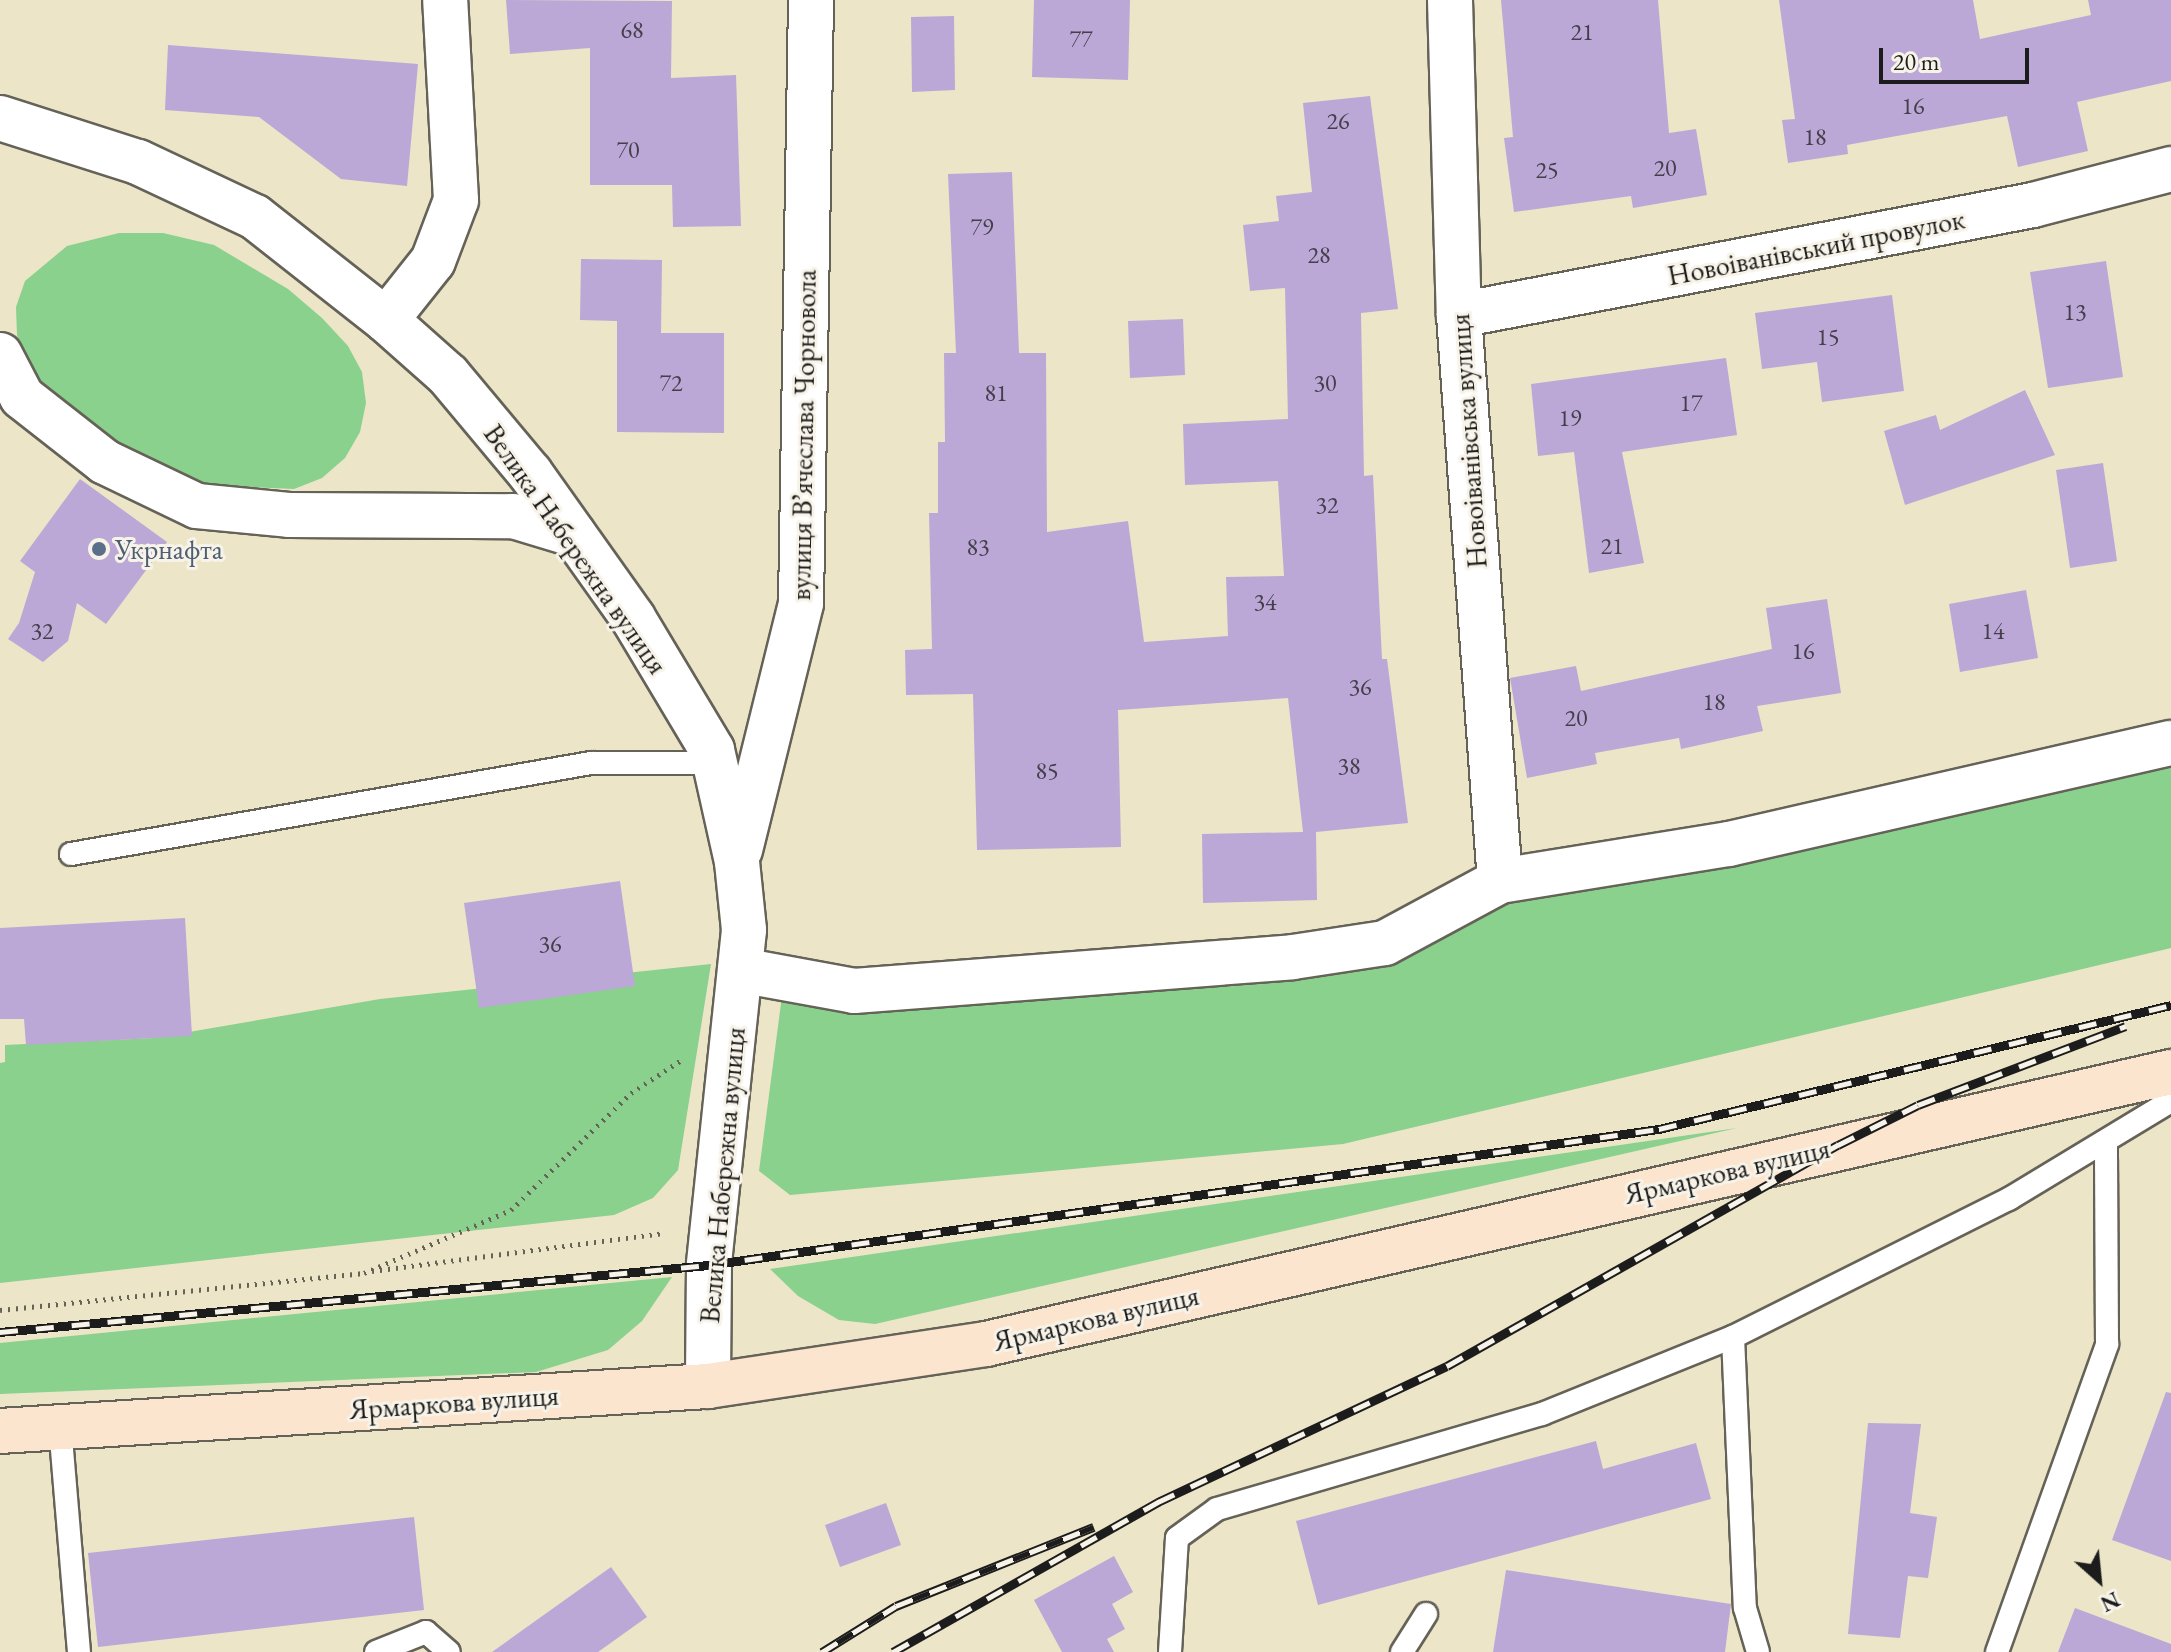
<!DOCTYPE html>
<meta charset="utf-8">
<style>
body{margin:0}
#map{position:relative;width:2171px;height:1652px;overflow:hidden;background:#ece5c8;font-family:"EB Garamond",serif}
div>[style]{position:absolute}
[style*='--x']{left:calc(var(--x)*1px);top:calc(var(--y)*1px);width:calc(var(--w)*1px);rotate:calc(var(--a)*1deg)}
.green>*{inset:0;background:#89d18c}
.building>*{inset:0;background:#bba8d6}
.path>*{height:5px;margin-top:-2.5px;transform-origin:0;background:repeating-linear-gradient(90deg,#656258 0 2px,transparent 0 8px)}
.roads{filter:drop-shadow(2px 0 #656258) drop-shadow(-2px 0 #656258) drop-shadow(0 2px #656258) drop-shadow(0 -2px #656258)}
.service>*{height:22px;margin:-11px;padding:0 11px;transform-origin:11px;border-radius:11px;background:#fff}
.minor>*{height:44px;margin:-22px;padding:0 22px;transform-origin:22px;border-radius:22px;background:#fff}
.tertiary>*{height:44px;margin:-22px;padding:0 22px;transform-origin:22px;border-radius:22px;background:#fff}
.secondary>*{height:44px;margin:-22px;padding:0 22px;transform-origin:22px;border-radius:22px;background:#fce5cf}
.rail>*{height:9px;margin-top:-4.5px;transform-origin:0;background:repeating-linear-gradient(90deg,#f7f3e8 0 18px,#1c1c1c 0 36px);box-sizing:border-box;border-block:2px solid #1c1c1c}
.dots>*{width:22px;height:22px;translate:-50% -50%;box-sizing:border-box;border:4px solid #f7f3e8;border-radius:50%}
span{translate:-50% -50%;white-space:nowrap;text-align:center;line-height:1.15;-webkit-text-stroke:6px #f7f3e8;paint-order:stroke}
.number-label{font-size:24px;color:#443f4a}
.number-label span{-webkit-text-stroke-width:0}
.street-label{font-size:28px;color:#1c1c1c}
.service-label{font-size:28px;color:#4e5e75}
.left{translate:0 -50%;text-align:left}
.north{position:absolute;left:2059px;top:1540px;width:80px;height:80px;-webkit-text-stroke:6px #f7f3e8;paint-order:stroke;rotate:153deg;font-size:22px;font-weight:700;line-height:32px;text-align:center;color:#1c1c1c}
.north::after{content:'';display:block;margin:auto;width:28px;height:36px;background:#1c1c1c;clip-path:polygon(50% 0,100% 100%,50% 72%,0 100%)}
.scale{position:absolute;left:1879px;top:48px;width:150px;height:36px;box-sizing:border-box;border:4px solid #1c1c1c;border-top:0;padding-left:10px;font-size:24px;line-height:28px;white-space:nowrap;color:#1c1c1c;-webkit-text-stroke:6px #f7f3e8;paint-order:stroke}
</style>
<div id="map">
<div class="green">
<i style="clip-path:polygon(119px 233px,163px 233px,214px 245px,288px 289px,322px 318px,348px 346px,362px 372px,366px 403px,360px 432px,345px 458px,322px 478px,294px 489px,205px 485px,99px 435px,41px 384px,25px 362px,17px 335px,16px 307px,25px 281px,67px 246px)"></i>
<i style="clip-path:polygon(2171px 755px,2171px 948px,1343px 1144px,790px 1195px,759px 1171px,782px 996px,1381px 954px,1504px 888px)"></i>
<i style="clip-path:polygon(711px 964px,678px 1170px,653px 1198px,614px 1215px,0 1283px,0 1063px,5px 1062px,5px 1045px,154px 1038px,380px 999px)"></i>
<i style="clip-path:polygon(1737px 1128px,875px 1324px,839px 1320px,798px 1296px,770px 1269px)"></i>
<i style="clip-path:polygon(672px 1277px,642px 1321px,608px 1350px,536px 1372px,0 1394px,0 1343px)"></i>
</div>
<div class="building">
<i style="clip-path:polygon(506px 0,672px 1px,671px 78px,736px 75px,741px 226px,673px 227px,672px 185px,590px 185px,590px 48px,510px 54px)"></i>
<i style="clip-path:polygon(1034px 0,1130px 0,1128px 80px,1032px 77px)"></i>
<i style="clip-path:polygon(1501px 0,1658px 0,1669px 133px,1696px 129px,1707px 195px,1633px 208px,1631px 196px,1514px 212px,1504px 138px,1513px 137px)"></i>
<i style="clip-path:polygon(1779px 0,1973px 0,1980px 39px,2091px 15px,2088px 0,2171px 0,2171px 81px,2077px 102px,2088px 151px,2018px 167px,2007px 116px,1847px 145px,1848px 154px,1788px 163px,1782px 120px,1795px 119px)"></i>
<i style="clip-path:polygon(954px 16px,955px 90px,912px 92px,911px 17px)"></i>
<i style="clip-path:polygon(168px 45px,418px 64px,407px 186px,341px 179px,259px 117px,165px 110px)"></i>
<i style="clip-path:polygon(1370px 96px,1398px 309px,1361px 313px,1364px 476px,1373px 475px,1382px 659px,1387px 659px,1408px 823px,1316px 832px,1317px 900px,1203px 903px,1202px 834px,1303px 832px,1288px 698px,1118px 710px,1121px 847px,977px 850px,973px 694px,906px 695px,905px 650px,932px 649px,929px 513px,938px 513px,938px 442px,945px 442px,944px 353px,956px 353px,948px 174px,1012px 172px,1019px 353px,1046px 353px,1047px 532px,1128px 521px,1144px 642px,1228px 636px,1226px 577px,1284px 576px,1278px 481px,1185px 485px,1183px 424px,1288px 419px,1285px 288px,1250px 291px,1243px 225px,1279px 221px,1276px 196px,1312px 192px,1303px 103px)"></i>
<i style="clip-path:polygon(581px 259px,662px 260px,661px 333px,724px 333px,724px 433px,617px 432px,617px 321px,580px 320px)"></i>
<i style="clip-path:polygon(2106px 261px,2123px 377px,2048px 388px,2030px 272px)"></i>
<i style="clip-path:polygon(1892px 295px,1904px 391px,1822px 402px,1817px 362px,1762px 369px,1755px 313px)"></i>
<i style="clip-path:polygon(1183px 319px,1185px 375px,1130px 378px,1128px 321px)"></i>
<i style="clip-path:polygon(1726px 358px,1737px 435px,1622px 452px,1644px 563px,1589px 573px,1574px 452px,1538px 456px,1531px 384px)"></i>
<i style="clip-path:polygon(2025px 390px,2055px 455px,1905px 505px,1884px 431px,1936px 415px,1940px 430px)"></i>
<i style="clip-path:polygon(2103px 463px,2117px 561px,2070px 568px,2056px 470px)"></i>
<i style="clip-path:polygon(80px 479px,167px 542px,106px 624px,77px 603px,68px 641px,43px 662px,8px 639px,19px 623px,35px 572px,20px 561px)"></i>
<i style="clip-path:polygon(2026px 590px,2038px 658px,1960px 672px,1949px 604px)"></i>
<i style="clip-path:polygon(1827px 599px,1841px 693px,1757px 706px,1763px 731px,1681px 749px,1679px 738px,1595px 753px,1597px 764px,1527px 778px,1510px 678px,1576px 666px,1581px 691px,1772px 649px,1766px 608px)"></i>
<i style="clip-path:polygon(620px 881px,635px 986px,479px 1008px,464px 903px)"></i>
<i style="clip-path:polygon(185px 918px,192px 1036px,26px 1045px,24px 1019px,0 1019px,0 928px)"></i>
<i style="clip-path:polygon(2166px 1392px,2171px 1393px,2171px 1561px,2112px 1540px)"></i>
<i style="clip-path:polygon(1868px 1423px,1921px 1424px,1910px 1513px,1937px 1517px,1928px 1578px,1908px 1576px,1900px 1638px,1848px 1634px)"></i>
<i style="clip-path:polygon(1596px 1441px,1603px 1469px,1696px 1443px,1711px 1499px,1318px 1605px,1296px 1521px)"></i>
<i style="clip-path:polygon(886px 1503px,901px 1545px,840px 1567px,825px 1525px)"></i>
<i style="clip-path:polygon(414px 1517px,424px 1610px,98px 1647px,88px 1553px)"></i>
<i style="clip-path:polygon(1114px 1556px,1133px 1592px,1112px 1604px,1125px 1629px,1107px 1639px,1114px 1652px,1062px 1652px,1034px 1600px)"></i>
<i style="clip-path:polygon(611px 1567px,647px 1617px,598px 1652px,492px 1652px)"></i>
<i style="clip-path:polygon(1506px 1570px,1731px 1604px,1725px 1652px,1493px 1652px)"></i>
<i style="clip-path:polygon(2075px 1608px,2171px 1644px,2171px 1652px,2058px 1652px)"></i>
</div>
<div class="path">
<i style="--x:372;--y:1271;--w:294;--a:-7.4"></i>
<i style="--x:0;--y:1310;--w:366;--a:-5.8"></i>
<i style="--x:364;--y:1273;--w:160;--a:-23.2"></i>
<i style="--x:511;--y:1210;--w:168;--a:-44.3"></i>
<i style="--x:631;--y:1093;--w:62;--a:-33.2"></i>
</div>
<div class="roads">
<div class="service">
<i style="--x:71;--y:854;--w:528;--a:-9.93"></i>
<i style="--x:591;--y:763;--w:125;--a:0"></i>
<i style="--x:1733;--y:1337;--w:271;--a:87.5"></i>
<i style="--x:1745;--y:1608;--w:46;--a:73.5"></i>
<i style="--x:60;--y:1426;--w:227;--a:85.2"></i>
<i style="--x:376;--y:1652;--w:54;--a:-21.8"></i>
<i style="--x:426;--y:1632;--w:30;--a:41"></i>
<i style="--x:1170;--y:1652;--w:114;--a:-86.5"></i>
<i style="--x:1177;--y:1538;--w:49;--a:-35.9"></i>
<i style="--x:1217;--y:1509;--w:339;--a:-16.3"></i>
<i style="--x:1542;--y:1414;--w:206;--a:-22"></i>
<i style="--x:1733;--y:1337;--w:309;--a:-26.6"></i>
<i style="--x:2009;--y:1199;--w:189;--a:-31.2"></i>
<i style="--x:1402;--y:1652;--w:45;--a:-57.7"></i>
<i style="--x:1997;--y:1652;--w:327;--a:-70.3"></i>
<i style="--x:2107;--y:1344;--w:200;--a:-90.3"></i>
</div>
<div class="minor">
<i style="--x:1450;--y:0;--w:315;--a:88.4"></i>
<i style="--x:1459;--y:315;--w:567;--a:85.86"></i>
<i style="--x:1459;--y:315;--w:584;--a:-10.85"></i>
<i style="--x:2033;--y:205;--w:143;--a:-14.6"></i>
<i style="--x:386;--y:320;--w:75;--a:-51.5"></i>
<i style="--x:433;--y:261;--w:65;--a:-69.3"></i>
<i style="--x:456;--y:200;--w:200;--a:-93.1"></i>
<i style="--x:0;--y:355;--w:47;--a:62.4"></i>
<i style="--x:22;--y:397;--w:105;--a:38.1"></i>
<i style="--x:105;--y:462;--w:102;--a:25.6"></i>
<i style="--x:197;--y:506;--w:92;--a:5.6"></i>
<i style="--x:289;--y:515;--w:224;--a:0.3"></i>
<i style="--x:513;--y:516;--w:63;--a:16.7"></i>
<i style="--x:740;--y:970;--w:116;--a:10.4"></i>
<i style="--x:854;--y:991;--w:440;--a:-4.4"></i>
<i style="--x:1293;--y:957;--w:93;--a:-8.7"></i>
<i style="--x:1385;--y:943;--w:131;--a:-28.3"></i>
<i style="--x:1500;--y:881;--w:232;--a:-9.2"></i>
<i style="--x:1729;--y:844;--w:453;--a:-12.9"></i>
</div>
<div class="tertiary">
<i style="--x:0;--y:118;--w:145;--a:17.7"></i>
<i style="--x:138;--y:162;--w:129;--a:25.2"></i>
<i style="--x:255;--y:217;--w:167;--a:38.2"></i>
<i style="--x:386;--y:320;--w:83;--a:41.6"></i>
<i style="--x:448;--y:375;--w:128;--a:50.1"></i>
<i style="--x:530;--y:473;--w:178;--a:54.6"></i>
<i style="--x:633;--y:618;--w:154;--a:59.1"></i>
<i style="--x:712;--y:750;--w:115;--a:77.4"></i>
<i style="--x:737;--y:862;--w:68;--a:84.1"></i>
<i style="--x:744;--y:930;--w:337;--a:96"></i>
<i style="--x:709;--y:1265;--w:121;--a:90.5"></i>
<i style="--x:740;--y:850;--w:254;--a:-76.1"></i>
<i style="--x:801;--y:603;--w:603;--a:-89.05"></i>
</div>
<div class="secondary">
<i style="--x:0;--y:1431;--w:709;--a:-3.64"></i>
<i style="--x:708;--y:1386;--w:281;--a:-8.6"></i>
<i style="--x:986;--y:1344;--w:1216;--a:-12.93"></i>
</div>
</div>
<div class="rail">
<i style="--x:0;--y:1332;--w:712;--a:-5.4"></i>
<i style="--x:709;--y:1265;--w:960;--a:-8.15"></i>
<i style="--x:1659;--y:1129;--w:527;--a:-13.61"></i>
<i style="--x:822;--y:1652;--w:87;--a:-31.9"></i>
<i style="--x:896;--y:1606;--w:213;--a:-21.8"></i>
<i style="--x:893;--y:1652;--w:305;--a:-29.5"></i>
<i style="--x:1158;--y:1502;--w:319;--a:-25.2"></i>
<i style="--x:1447;--y:1366;--w:449;--a:-29.5"></i>
<i style="--x:1838;--y:1145;--w:89;--a:-26.6"></i>
<i style="--x:1918;--y:1105;--w:222;--a:-20.8"></i>
</div>
<div class="dots">
<i style="left:99px;top:549px;background:#5c6f8a"></i>
</div>
<div class="number-label">
<span style="left:632px;top:30px">68</span>
<span style="left:1582px;top:32px">21</span>
<span style="left:1081px;top:39px">77</span>
<span style="left:1913px;top:106px">16</span>
<span style="left:1338px;top:121px">26</span>
<span style="left:1815px;top:137px">18</span>
<span style="left:628px;top:150px">70</span>
<span style="left:1665px;top:168px">20</span>
<span style="left:1547px;top:170px">25</span>
<span style="left:982px;top:227px">79</span>
<span style="left:1319px;top:255px">28</span>
<span style="left:2075px;top:312px">13</span>
<span style="left:1828px;top:337px">15</span>
<span style="left:671px;top:383px">72</span>
<span style="left:1325px;top:383px">30</span>
<span style="left:996px;top:393px">81</span>
<span style="left:1691px;top:403px">17</span>
<span style="left:1570px;top:418px">19</span>
<span style="left:1327px;top:505px">32</span>
<span style="left:1612px;top:546px">21</span>
<span style="left:978px;top:547px">83</span>
<span style="left:1265px;top:602px">34</span>
<span style="left:42px;top:631px">32</span>
<span style="left:1993px;top:631px">14</span>
<span style="left:1803px;top:651px">16</span>
<span style="left:1360px;top:687px">36</span>
<span style="left:1714px;top:702px">18</span>
<span style="left:1576px;top:718px">20</span>
<span style="left:1349px;top:766px">38</span>
<span style="left:1047px;top:771px">85</span>
<span style="left:550px;top:944px">36</span>
</div>
<div class="street-label">
<span style="left:1816px;top:247px;rotate:-11deg">Новоіванівський провулок</span>
<span style="left:803px;top:435px;rotate:-89deg">вулиця Вʼячеслава Чорновола</span>
<span style="left:1468px;top:441px;rotate:-94deg">Новоіванівська вулиця</span>
<span style="left:576px;top:549px;rotate:55deg">Велика Набережна вулиця</span>
<span style="left:1727px;top:1171px;rotate:-13deg">Ярмаркова вулиця</span>
<span style="left:722px;top:1175px;rotate:-85deg">Велика Набережна вулиця</span>
<span style="left:1096px;top:1318px;rotate:-13deg">Ярмаркова вулиця</span>
<span style="left:454px;top:1402px;rotate:-4deg">Ярмаркова вулиця</span>
</div>
<div class="service-label">
<span class="left" style="left:115px;top:549px">Укрнафта</span>
</div>
<div class="north">N</div>
<div class="scale">20 m</div>
</div>
